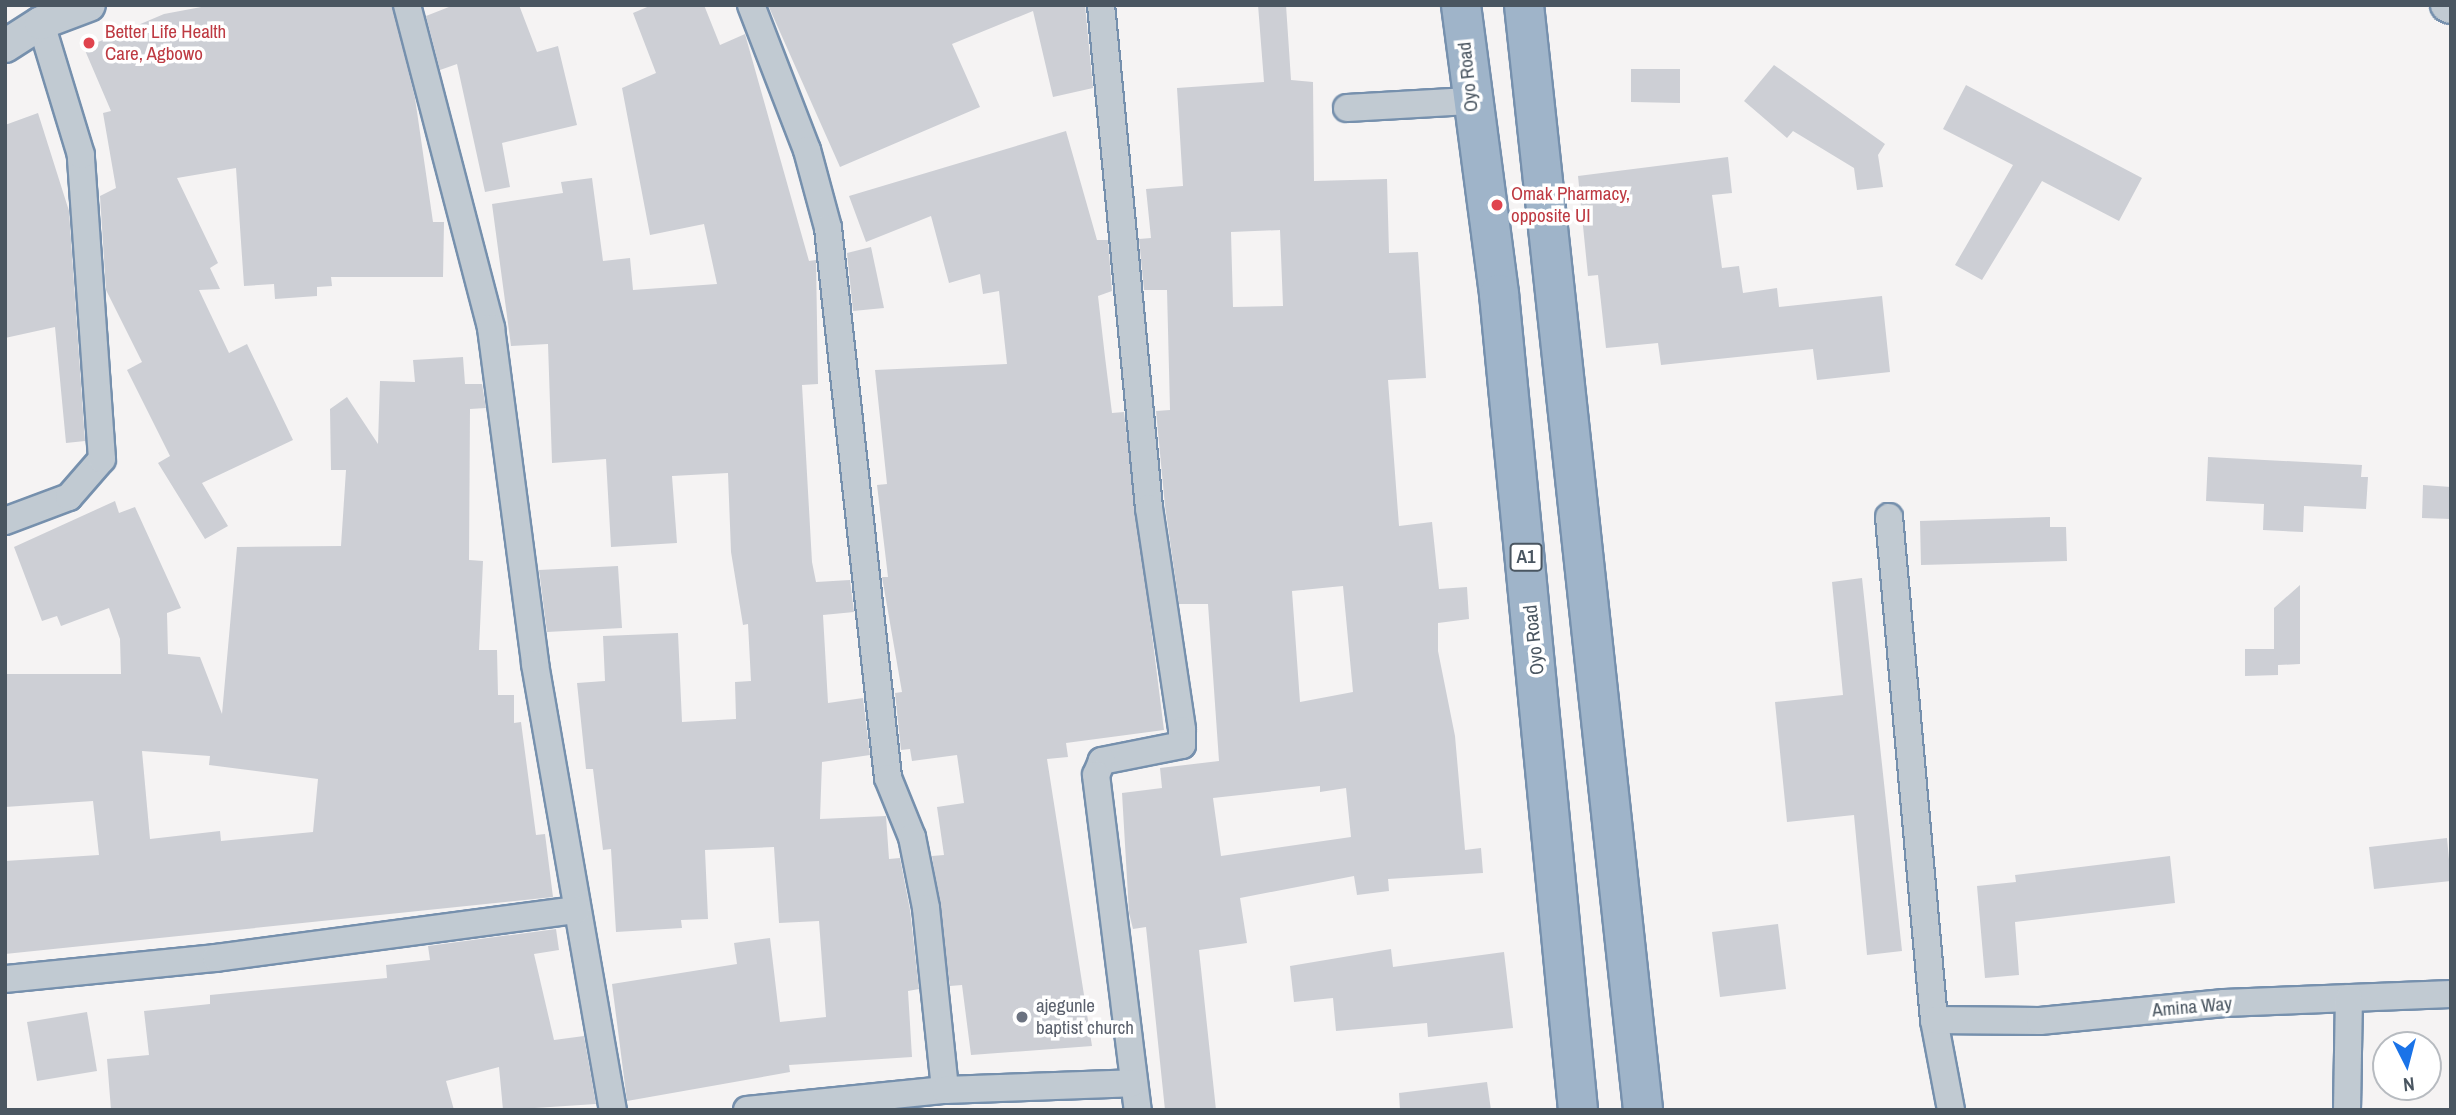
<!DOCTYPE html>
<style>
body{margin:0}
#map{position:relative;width:2456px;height:1115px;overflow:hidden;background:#f5f3f3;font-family:"Archivo Narrow",sans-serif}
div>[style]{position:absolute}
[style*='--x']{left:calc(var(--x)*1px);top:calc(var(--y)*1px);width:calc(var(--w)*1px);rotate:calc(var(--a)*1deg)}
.building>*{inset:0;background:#cdcfd5}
.roads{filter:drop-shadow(2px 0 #7690ad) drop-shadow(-2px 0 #7690ad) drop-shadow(0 2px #7690ad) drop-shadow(0 -2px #7690ad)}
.minor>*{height:26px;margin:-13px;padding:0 13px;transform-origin:13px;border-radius:13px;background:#c1cad2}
.tertiary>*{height:32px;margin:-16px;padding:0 16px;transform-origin:16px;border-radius:16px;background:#c1cad2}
.trunk>*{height:38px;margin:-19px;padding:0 19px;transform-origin:19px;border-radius:19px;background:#9fb4c9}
.dots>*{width:19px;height:19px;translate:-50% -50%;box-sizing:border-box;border:4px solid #fff;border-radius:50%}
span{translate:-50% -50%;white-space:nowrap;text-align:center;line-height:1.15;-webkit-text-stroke:7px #fff;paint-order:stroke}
.shield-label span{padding:2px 5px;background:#fff;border:2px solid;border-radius:5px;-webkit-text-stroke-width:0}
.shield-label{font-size:18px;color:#4a5661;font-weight:700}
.health-label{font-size:19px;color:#be3a42}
.left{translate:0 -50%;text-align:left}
.street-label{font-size:19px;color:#4a5661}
.worship-label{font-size:19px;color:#5b616d}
.frame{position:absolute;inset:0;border:7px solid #4a5661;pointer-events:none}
.north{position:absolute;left:2372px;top:1031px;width:70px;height:70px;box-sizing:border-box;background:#fff;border:2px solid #b7bbc0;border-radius:50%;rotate:174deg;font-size:19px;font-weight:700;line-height:28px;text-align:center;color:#4a5661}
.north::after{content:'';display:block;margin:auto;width:24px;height:32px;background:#1a73e8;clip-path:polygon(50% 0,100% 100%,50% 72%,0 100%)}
</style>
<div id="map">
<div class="building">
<i style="clip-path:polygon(212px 5px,392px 5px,415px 98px,433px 222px,444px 222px,443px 277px,331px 277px,332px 286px,317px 287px,317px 296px,275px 299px,274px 284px,244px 286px,236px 168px,177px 178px,218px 263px,210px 268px,220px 289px,199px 290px,229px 353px,247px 344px,293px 440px,202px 483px,228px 526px,205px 539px,158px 463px,170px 456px,127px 370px,142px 362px,106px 290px,100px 196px,116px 188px,103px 113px,111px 111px,84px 48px,164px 14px)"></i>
<i style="clip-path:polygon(454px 5px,519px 5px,537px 52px,558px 46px,577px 125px,502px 143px,510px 187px,485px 192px,457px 64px,440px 70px,426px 16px)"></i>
<i style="clip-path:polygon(652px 5px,704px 5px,720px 45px,745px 34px,809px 261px,816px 260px,818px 384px,802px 385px,812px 562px,816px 582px,850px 580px,854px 612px,823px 615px,828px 703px,863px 698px,870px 755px,822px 762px,820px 819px,886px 816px,889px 859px,900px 858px,910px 910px,919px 989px,908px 991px,912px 1057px,789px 1065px,790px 1072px,627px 1101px,612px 984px,737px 964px,734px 943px,770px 938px,780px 1022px,826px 1017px,819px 921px,779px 923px,774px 847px,705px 850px,708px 919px,681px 920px,682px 928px,616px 932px,611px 849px,603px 850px,593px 769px,586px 769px,577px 683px,605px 681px,603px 636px,678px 633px,682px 722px,736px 719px,735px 682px,751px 681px,748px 624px,743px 625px,731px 552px,728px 473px,672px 476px,677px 543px,611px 547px,606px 459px,552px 463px,548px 344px,511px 346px,492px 204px,563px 193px,561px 182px,592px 178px,603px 261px,630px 258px,633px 290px,717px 284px,704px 224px,650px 235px,622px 88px,656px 73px,633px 13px)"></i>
<i style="clip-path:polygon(768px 5px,1085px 5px,1093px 88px,1053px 97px,1033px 11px,952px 44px,980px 107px,840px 167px)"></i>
<i style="clip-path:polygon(evenodd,1258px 5px,1286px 5px,1291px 80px,1313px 82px,1314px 181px,1387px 179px,1389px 253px,1418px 252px,1426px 378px,1388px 380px,1399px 526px,1432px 522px,1439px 589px,1467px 587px,1469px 619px,1438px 623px,1438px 651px,1455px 736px,1465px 850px,1481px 848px,1483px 873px,1388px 879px,1389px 891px,1357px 895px,1354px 876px,1240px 898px,1247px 943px,1199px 950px,1216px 1110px,1165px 1110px,1146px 927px,1133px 929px,1129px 913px,1122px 793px,1162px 788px,1160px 768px,1219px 761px,1208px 604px,1179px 604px,1165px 506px,1156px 411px,1170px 410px,1167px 290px,1144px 290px,1139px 239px,1151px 238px,1146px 189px,1183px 186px,1177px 88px,1264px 82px,1258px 5px,1280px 230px,1283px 306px,1233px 307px,1231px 232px,1280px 230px,1258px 5px,1343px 586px,1353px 692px,1300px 702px,1292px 591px,1343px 586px,1258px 5px,1320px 786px,1320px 792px,1346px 788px,1351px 837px,1221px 856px,1213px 798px,1320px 786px)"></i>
<i style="clip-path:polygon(1774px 65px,1885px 144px,1878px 155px,1883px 187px,1857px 190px,1854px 168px,1793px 131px,1787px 138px,1744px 101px)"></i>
<i style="clip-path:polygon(1631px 69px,1680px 69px,1680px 103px,1631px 102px)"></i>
<i style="clip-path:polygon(1966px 85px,2142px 178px,2119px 221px,2042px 181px,1982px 280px,1955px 265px,2013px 165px,1943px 129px)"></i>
<i style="clip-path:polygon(38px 113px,69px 211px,85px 441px,66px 443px,55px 327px,5px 338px,5px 125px)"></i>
<i style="clip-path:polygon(1066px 131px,1097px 240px,1108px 240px,1112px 291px,1098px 296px,1105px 357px,1112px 413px,1124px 412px,1164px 730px,1066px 743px,1068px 757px,1047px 759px,1092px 1046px,971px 1055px,962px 985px,950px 986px,932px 856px,944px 855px,937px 807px,964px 803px,957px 755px,912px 761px,910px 749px,901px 750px,895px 693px,902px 692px,882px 577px,888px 577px,877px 485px,887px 484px,875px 370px,1007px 364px,999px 291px,983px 294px,980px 274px,949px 283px,931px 216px,866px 242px,849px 196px)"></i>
<i style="clip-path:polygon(1728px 157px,1732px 193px,1712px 195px,1722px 268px,1739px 266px,1743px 293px,1777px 288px,1779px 307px,1882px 296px,1890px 372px,1817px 380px,1813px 349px,1661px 365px,1658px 343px,1606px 348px,1598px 275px,1588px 276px,1578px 176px)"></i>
<i style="clip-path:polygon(871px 247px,884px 308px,853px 311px,847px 253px)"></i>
<i style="clip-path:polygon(evenodd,463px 357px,465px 384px,482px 384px,486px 408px,470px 409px,469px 560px,483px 561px,479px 650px,497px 650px,498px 695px,514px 695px,514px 723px,521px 722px,536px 835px,545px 834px,553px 897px,5px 954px,5px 861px,99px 855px,93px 801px,5px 807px,5px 674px,121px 674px,120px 639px,109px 608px,61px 626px,57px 616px,42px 621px,14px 547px,115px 501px,119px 513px,135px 507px,181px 608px,167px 613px,168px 654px,200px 657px,222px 714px,237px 547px,341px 546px,346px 470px,331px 470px,330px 409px,347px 397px,378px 444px,380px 381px,415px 382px,413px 360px,463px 357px,142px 751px,210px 756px,209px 765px,318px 779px,313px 832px,221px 841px,220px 831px,150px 839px,142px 751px)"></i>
<i style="clip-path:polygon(2208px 457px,2362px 465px,2361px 477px,2368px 477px,2366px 509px,2304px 506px,2303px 532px,2263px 530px,2264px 504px,2206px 501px)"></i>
<i style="clip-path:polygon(2423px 485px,2451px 487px,2451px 519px,2422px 518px)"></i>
<i style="clip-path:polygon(2050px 517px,2050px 527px,2066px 527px,2067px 561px,1921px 565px,1920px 521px)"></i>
<i style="clip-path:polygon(618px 566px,622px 628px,547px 632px,539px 570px)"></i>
<i style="clip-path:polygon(1862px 578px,1902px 951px,1867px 955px,1854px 815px,1787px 822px,1775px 702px,1843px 695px,1832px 582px)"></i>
<i style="clip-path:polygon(2300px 585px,2300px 664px,2278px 665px,2278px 675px,2245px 676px,2245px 649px,2274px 649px,2274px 608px)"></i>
<i style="clip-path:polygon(2447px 838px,2451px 881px,2374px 889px,2369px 847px)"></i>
<i style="clip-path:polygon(2170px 856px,2175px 903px,2015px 922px,2019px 975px,1985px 978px,1977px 886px,2016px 882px,2015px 875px)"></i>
<i style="clip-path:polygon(1778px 924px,1786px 989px,1720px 997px,1712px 932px)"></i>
<i style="clip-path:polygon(556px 929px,559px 950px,534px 954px,554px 1040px,584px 1036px,596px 1104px,503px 1110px,499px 1067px,446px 1081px,454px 1110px,111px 1110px,107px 1059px,149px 1055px,144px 1011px,210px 1004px,210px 995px,387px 978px,386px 965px,430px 960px,428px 946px)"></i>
<i style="clip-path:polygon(1391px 949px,1393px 967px,1504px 952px,1513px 1028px,1428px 1037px,1427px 1023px,1336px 1031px,1333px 998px,1294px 1002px,1290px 966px)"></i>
<i style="clip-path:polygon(87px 1012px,97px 1071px,37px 1081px,27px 1022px)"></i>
<i style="clip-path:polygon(1487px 1082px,1491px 1110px,1400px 1110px,1399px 1093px)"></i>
</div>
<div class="roads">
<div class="minor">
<i style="--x:407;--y:5;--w:334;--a:75.4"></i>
<i style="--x:491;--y:328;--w:339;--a:82.5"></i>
<i style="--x:535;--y:664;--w:453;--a:80.1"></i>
<i style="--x:751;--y:5;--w:155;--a:68.9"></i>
<i style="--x:807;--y:150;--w:81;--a:74.9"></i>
<i style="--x:828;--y:228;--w:553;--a:83.77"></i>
<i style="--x:888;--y:778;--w:64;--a:67.9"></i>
<i style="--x:912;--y:837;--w:72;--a:78.8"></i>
<i style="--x:926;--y:908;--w:183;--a:84"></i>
<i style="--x:1101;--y:5;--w:505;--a:84.55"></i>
<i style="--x:1149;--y:508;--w:224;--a:81.5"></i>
<i style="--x:1182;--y:730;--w:15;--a:90"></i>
<i style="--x:1182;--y:745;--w:82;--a:168.7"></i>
<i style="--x:1102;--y:761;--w:15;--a:113"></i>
<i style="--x:1096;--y:775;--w:338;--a:82.9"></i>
<i style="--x:1347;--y:108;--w:122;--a:-3.3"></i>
<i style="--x:1889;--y:517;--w:505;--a:84.89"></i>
<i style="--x:1934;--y:1020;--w:92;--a:79.3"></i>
<i style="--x:5;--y:521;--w:68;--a:-20.6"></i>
<i style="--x:69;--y:497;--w:50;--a:-49"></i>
<i style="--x:102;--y:459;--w:305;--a:-94"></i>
<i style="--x:81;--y:155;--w:138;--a:-106.9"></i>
<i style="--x:5;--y:979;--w:212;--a:-5.7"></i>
<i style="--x:216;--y:958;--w:364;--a:-7.6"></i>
<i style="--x:1934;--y:1020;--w:106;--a:0.5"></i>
<i style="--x:2040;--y:1021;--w:185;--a:-5.6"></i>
<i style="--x:2224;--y:1003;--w:227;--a:-2.3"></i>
<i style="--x:747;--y:1110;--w:199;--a:-5.8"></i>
<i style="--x:945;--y:1090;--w:187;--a:-2.1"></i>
<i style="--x:2347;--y:1110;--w:112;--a:-89"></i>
</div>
<div class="tertiary">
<i style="--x:2447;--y:5;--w:4;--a:27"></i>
<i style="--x:5;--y:46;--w:43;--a:-32.6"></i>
<i style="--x:41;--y:23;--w:51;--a:-20.6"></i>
</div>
<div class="trunk">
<i style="--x:1461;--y:5;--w:291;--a:82.5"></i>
<i style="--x:1499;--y:294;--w:820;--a:84.47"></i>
<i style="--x:1524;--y:5;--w:1111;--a:83.85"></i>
</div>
</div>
<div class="dots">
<i style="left:89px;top:43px;background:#e0444e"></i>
<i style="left:1497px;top:205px;background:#e0444e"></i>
<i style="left:1022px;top:1017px;background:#6b7280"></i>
</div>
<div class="shield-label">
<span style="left:1526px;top:557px">A1</span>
</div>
<div class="health-label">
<span class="left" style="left:105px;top:43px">Better Life Health<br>Care, Agbowo</span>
<span class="left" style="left:1511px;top:205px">Omak Pharmacy,<br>opposite UI</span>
</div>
<div class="street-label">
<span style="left:1468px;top:77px;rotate:-96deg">Oyo Road</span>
<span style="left:1534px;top:640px;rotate:-96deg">Oyo Road</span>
<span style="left:2192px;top:1007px;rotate:-5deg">Amina Way</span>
</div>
<div class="worship-label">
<span class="left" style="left:1036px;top:1017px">ajegunle<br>baptist church</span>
</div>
<div class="frame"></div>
<div class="north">N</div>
</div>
